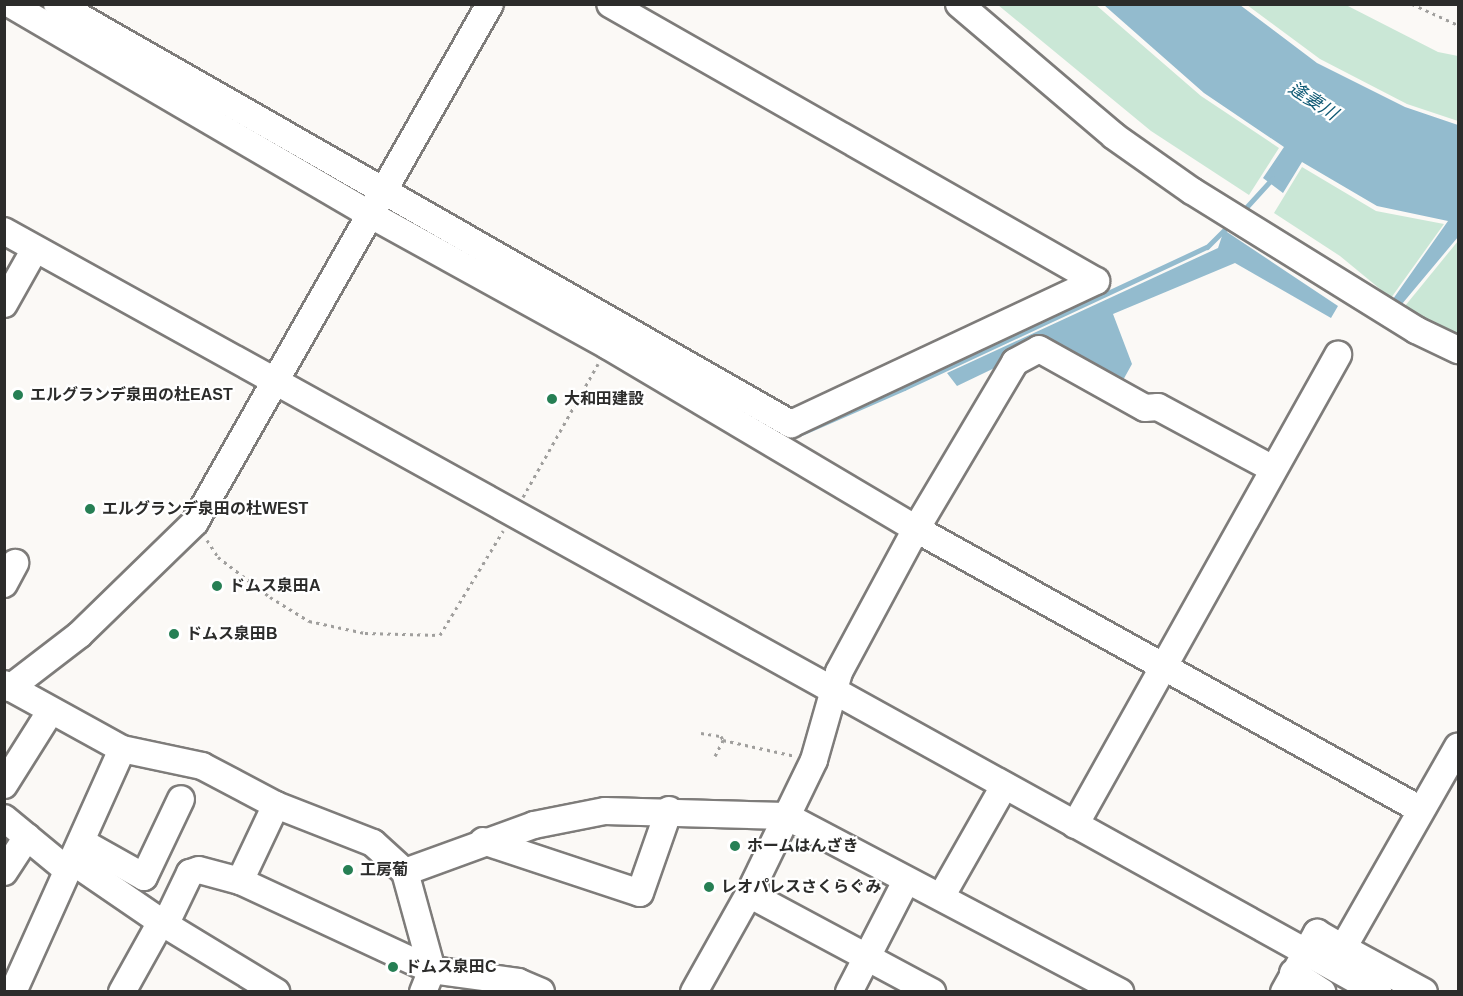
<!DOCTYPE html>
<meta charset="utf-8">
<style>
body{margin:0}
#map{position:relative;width:1463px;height:996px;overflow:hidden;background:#fbf9f6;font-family:Arial,"Noto Sans JP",sans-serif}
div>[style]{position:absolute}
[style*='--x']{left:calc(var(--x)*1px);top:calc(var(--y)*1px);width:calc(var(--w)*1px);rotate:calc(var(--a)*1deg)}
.green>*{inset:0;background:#cae7d6}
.water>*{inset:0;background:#93bbce}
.stream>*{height:5px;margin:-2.5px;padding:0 2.5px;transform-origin:2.5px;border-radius:2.5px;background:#93bbce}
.path>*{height:3px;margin-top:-1.5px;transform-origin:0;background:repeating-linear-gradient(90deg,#a09f9d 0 3px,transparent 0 7.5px)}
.roads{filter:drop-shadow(2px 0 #7e7c7a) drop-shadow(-2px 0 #7e7c7a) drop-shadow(0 2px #7e7c7a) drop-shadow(0 -2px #7e7c7a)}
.minor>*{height:26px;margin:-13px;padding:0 13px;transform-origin:13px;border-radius:13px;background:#fff}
.dots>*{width:16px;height:16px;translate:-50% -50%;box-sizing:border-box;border:3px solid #fff;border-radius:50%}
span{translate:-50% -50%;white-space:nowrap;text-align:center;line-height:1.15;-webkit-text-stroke:4.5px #fff;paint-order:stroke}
.poi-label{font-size:16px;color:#2c2c2b;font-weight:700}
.left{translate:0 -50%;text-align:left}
.water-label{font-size:18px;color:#105a75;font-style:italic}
.frame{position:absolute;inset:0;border:6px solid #2c2c2b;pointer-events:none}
</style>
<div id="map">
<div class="green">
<i style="clip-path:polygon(998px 5px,1096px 5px,1201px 96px,1279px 148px,1249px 195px,1151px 131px)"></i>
<i style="clip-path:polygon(1247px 5px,1346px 5px,1438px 52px,1458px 56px,1458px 121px,1407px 104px,1320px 59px)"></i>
<i style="clip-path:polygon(1302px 167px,1376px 211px,1444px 224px,1391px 298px,1340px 256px,1274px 213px)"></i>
<i style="clip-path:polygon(1458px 241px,1458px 338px,1405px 306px)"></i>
</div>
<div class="water">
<i style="clip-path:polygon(1104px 5px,1240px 5px,1317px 63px,1405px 107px,1458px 125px,1458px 237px,1402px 304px,1393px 299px,1448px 221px,1377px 206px,1302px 162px,1283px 193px,1263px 178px,1284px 147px,1204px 93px)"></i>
<i style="clip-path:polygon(1224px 230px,1338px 306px,1331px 318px,1235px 263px,1113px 314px,1132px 364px,1122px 382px,1034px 349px,957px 386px,947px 373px,1218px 248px)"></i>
</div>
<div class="stream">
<i style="--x:37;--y:4;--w:17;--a:33"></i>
<i style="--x:1241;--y:213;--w:47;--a:-47.6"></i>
<i style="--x:774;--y:429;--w:18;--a:29"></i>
<i style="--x:790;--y:438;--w:124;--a:-23.7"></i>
<i style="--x:904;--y:388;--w:334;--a:-25"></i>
<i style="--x:1207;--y:247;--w:33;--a:-45"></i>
</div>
<div class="path">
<i style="--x:1412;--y:4;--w:51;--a:24.5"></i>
<i style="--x:523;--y:497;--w:153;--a:-60.6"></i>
<i style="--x:207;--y:540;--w:20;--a:57"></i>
<i style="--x:218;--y:557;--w:66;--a:37.6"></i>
<i style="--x:270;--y:597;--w:46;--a:31.6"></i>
<i style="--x:309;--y:621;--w:57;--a:12.1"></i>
<i style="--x:365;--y:633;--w:75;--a:1.5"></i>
<i style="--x:440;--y:635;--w:122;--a:-58.8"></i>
<i style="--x:701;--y:733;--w:20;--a:9"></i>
<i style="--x:721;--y:736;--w:4;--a:63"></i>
<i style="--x:715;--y:756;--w:18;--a:-63"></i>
<i style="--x:723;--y:740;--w:74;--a:12.5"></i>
</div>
<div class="roads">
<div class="minor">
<i style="--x:10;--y:4;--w:416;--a:30.3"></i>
<i style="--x:369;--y:214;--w:273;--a:28.9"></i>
<i style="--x:608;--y:346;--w:358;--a:30.7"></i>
<i style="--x:916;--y:529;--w:578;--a:29.09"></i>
<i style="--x:57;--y:4;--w:846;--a:29.78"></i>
<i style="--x:791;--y:424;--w:337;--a:-25.1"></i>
<i style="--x:1096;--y:281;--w:559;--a:-150.32"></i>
<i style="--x:959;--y:4;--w:204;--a:40.4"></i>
<i style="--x:1114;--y:136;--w:95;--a:35.2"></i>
<i style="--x:1192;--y:191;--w:264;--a:31.8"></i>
<i style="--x:1416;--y:330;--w:47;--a:25.5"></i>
<i style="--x:4;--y:231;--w:1571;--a:28.98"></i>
<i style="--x:4;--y:304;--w:63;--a:-60.6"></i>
<i style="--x:4;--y:584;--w:24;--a:-62"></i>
<i style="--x:4;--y:684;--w:135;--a:28.8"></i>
<i style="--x:10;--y:688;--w:87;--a:-37.5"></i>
<i style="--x:79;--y:635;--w:162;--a:-44.2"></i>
<i style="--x:195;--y:522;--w:596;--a:-60.34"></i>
<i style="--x:4;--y:785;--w:86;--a:-57.8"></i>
<i style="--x:4;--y:818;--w:82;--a:39.5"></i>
<i style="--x:1075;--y:825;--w:539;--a:-60.77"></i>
<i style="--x:483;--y:841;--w:165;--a:18.3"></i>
<i style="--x:640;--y:893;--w:88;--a:-70.7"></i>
<i style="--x:82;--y:842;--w:71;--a:29.4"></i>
<i style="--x:144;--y:877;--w:86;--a:-64.6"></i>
<i style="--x:72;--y:861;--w:108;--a:34.4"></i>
<i style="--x:161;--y:922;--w:135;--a:31.3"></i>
<i style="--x:4;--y:872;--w:42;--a:-56.7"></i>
<i style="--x:405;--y:872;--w:137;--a:-20"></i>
<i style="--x:534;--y:825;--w:72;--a:-11.2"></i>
<i style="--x:605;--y:811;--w:181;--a:1.6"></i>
<i style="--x:786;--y:816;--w:378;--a:27.8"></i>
<i style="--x:240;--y:881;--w:84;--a:-64.7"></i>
<i style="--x:749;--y:894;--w:208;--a:28.2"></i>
<i style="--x:941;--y:897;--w:128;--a:-60.4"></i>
<i style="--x:165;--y:925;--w:58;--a:-64.3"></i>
<i style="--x:190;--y:873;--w:9;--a:-18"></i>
<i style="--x:199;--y:870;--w:42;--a:15"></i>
<i style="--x:240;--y:881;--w:212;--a:24.9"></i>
<i style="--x:1343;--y:948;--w:92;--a:28.5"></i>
<i style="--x:1293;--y:973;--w:35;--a:33"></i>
<i style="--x:13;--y:992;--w:266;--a:-65.8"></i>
<i style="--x:122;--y:749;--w:82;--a:12"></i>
<i style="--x:202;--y:766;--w:84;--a:27.8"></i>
<i style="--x:276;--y:805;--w:104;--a:21.4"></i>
<i style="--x:373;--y:843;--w:43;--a:42.2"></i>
<i style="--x:405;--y:872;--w:102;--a:74.6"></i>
<i style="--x:122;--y:992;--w:80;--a:-60.9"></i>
<i style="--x:423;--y:992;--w:24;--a:-68"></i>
<i style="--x:432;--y:970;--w:87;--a:7.9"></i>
<i style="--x:518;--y:982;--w:25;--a:23"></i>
<i style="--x:694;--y:992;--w:112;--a:-60.7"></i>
<i style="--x:749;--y:894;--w:149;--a:-64.1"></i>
<i style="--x:814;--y:760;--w:91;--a:-74.1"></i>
<i style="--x:839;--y:672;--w:162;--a:-61.7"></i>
<i style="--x:916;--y:529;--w:194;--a:-59.3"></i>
<i style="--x:1015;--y:362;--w:27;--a:-28"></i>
<i style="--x:1039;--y:349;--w:121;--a:29.1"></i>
<i style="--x:1145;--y:408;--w:13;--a:-4"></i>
<i style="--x:1158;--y:407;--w:131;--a:28.3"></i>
<i style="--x:849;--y:992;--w:125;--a:-62.8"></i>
<i style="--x:1284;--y:992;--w:68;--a:-60.8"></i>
<i style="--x:1317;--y:933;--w:30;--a:30"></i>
<i style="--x:1343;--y:948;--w:232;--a:-60.3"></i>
</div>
</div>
<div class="dots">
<i style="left:18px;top:395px;background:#267f54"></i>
<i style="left:552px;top:399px;background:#267f54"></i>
<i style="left:90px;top:509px;background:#267f54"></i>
<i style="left:217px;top:586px;background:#267f54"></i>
<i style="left:174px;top:634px;background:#267f54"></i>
<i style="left:735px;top:846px;background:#267f54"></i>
<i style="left:348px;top:870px;background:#267f54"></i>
<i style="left:709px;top:887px;background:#267f54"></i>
<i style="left:393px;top:967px;background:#267f54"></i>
</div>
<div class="poi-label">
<span class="left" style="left:30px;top:395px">エルグランデ泉田の杜EAST</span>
<span class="left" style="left:564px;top:399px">大和田建設</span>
<span class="left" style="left:102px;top:509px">エルグランデ泉田の杜WEST</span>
<span class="left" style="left:229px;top:586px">ドムス泉田A</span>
<span class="left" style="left:186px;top:634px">ドムス泉田B</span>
<span class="left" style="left:747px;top:846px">ホームはんざき</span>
<span class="left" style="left:360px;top:870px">工房葡</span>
<span class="left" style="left:721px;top:887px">レオパレスさくらぐみ</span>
<span class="left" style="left:405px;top:967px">ドムス泉田C</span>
</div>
<div class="water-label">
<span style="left:1313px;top:101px;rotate:33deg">逢妻川</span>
</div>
<div class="frame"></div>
</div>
